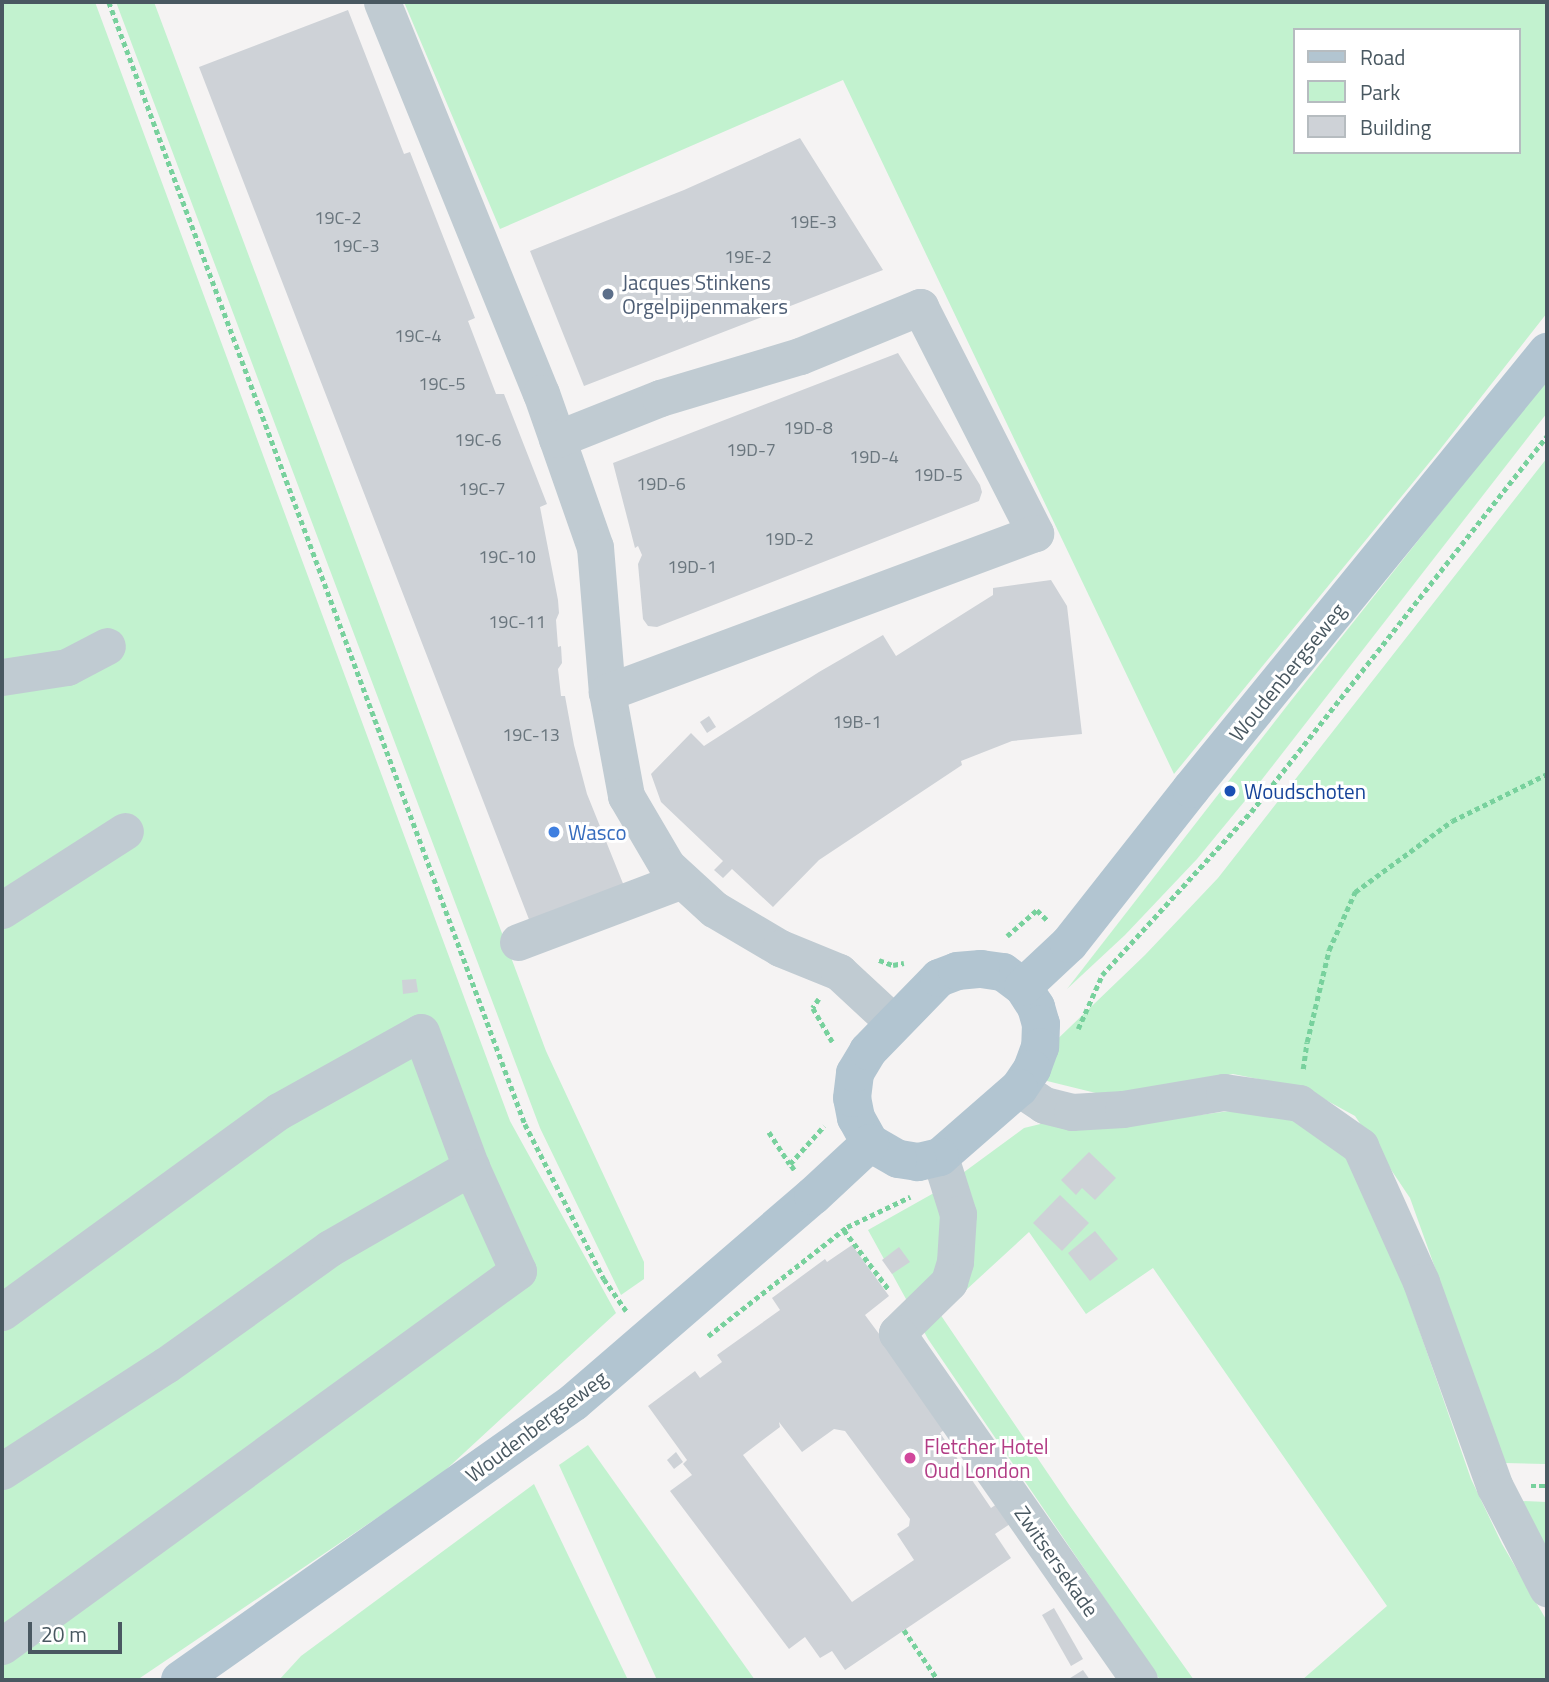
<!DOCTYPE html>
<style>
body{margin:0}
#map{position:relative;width:1549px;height:1682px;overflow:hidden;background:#f5f3f3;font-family:"Titillium Web",sans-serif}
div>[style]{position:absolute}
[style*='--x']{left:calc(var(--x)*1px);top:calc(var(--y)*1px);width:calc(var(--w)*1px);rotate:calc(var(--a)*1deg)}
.green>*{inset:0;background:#c2f2cf}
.building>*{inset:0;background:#ced2d7}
.path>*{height:4.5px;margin-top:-2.25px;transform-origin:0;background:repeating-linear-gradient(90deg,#78d19d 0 5px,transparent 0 8.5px)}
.minor>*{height:37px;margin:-18.5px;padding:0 18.5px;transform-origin:18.5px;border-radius:18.5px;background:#c0cbd2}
.major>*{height:38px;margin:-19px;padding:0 19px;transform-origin:19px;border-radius:19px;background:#b2c5d1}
.dots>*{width:19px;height:19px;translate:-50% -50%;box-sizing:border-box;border:4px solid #fff;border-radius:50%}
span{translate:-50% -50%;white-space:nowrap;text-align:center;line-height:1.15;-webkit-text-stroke:6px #fff;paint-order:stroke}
.number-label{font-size:18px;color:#6a767e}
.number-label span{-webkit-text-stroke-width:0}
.service-label{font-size:21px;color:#4e5e75}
.left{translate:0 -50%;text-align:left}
.street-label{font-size:21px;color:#495861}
.transit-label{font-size:21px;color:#164399}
.shop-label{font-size:21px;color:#366cbe}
.hotel-label{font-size:21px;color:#b23c85}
.frame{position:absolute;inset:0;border:4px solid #495861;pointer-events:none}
.legend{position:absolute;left:1293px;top:28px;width:228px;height:126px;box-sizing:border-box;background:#fff;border:2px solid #b6bcc0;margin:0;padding:9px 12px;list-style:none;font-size:21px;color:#495861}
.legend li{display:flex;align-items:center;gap:14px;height:35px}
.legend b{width:35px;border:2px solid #b6bcc0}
.scale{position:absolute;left:28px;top:1622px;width:94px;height:32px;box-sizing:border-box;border:4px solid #495861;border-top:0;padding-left:9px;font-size:21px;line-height:24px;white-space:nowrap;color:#495861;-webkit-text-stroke:5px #fff;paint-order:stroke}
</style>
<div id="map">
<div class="green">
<i style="clip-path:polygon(2px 2px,95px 2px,510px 1121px,616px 1313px,439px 1476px,137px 1680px,2px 1680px)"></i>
<i style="clip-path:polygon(116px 2px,154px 2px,546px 1051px,644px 1262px,644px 1279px,621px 1295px,540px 1128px)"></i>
<i style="clip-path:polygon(evenodd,404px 2px,1547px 2px,1547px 313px,1438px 452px,1174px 774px,843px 80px,500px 229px,404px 2px,1295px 30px,1519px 30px,1519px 152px,1295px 152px,1295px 30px)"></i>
<i style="clip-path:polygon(1547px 378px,1547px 413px,1253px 791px,1197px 859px,1125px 935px,1067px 989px,1290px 702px)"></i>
<i style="clip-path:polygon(1547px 458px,1547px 1464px,1545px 1464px,1505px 1463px,1410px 1198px,1355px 1116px,1304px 1088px,1233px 1074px,1108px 1096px,1043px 1080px,1044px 1052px,1145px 955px,1218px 878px)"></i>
<i style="clip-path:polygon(1237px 1110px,1266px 1111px,1312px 1124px,1348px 1157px,1388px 1240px,1471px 1479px,1502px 1544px,1547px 1621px,1547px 1680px,1302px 1680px,1387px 1606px,1153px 1268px,1086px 1314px,1029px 1232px,940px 1314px,1070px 1506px,1194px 1680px,1160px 1680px,928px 1339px,868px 1230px,941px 1189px,1024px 1128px,1061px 1119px,1111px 1127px)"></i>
<i style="clip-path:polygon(588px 1445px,755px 1680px,657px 1680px,559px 1465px)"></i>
<i style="clip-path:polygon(534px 1484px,628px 1680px,279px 1680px,301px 1656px)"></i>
<i style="clip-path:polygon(1521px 1501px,1547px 1502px,1547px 1551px)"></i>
</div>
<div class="building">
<i style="clip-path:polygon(348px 10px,404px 154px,410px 152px,475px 318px,468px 321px,496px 394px,504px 394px,547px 504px,540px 507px,558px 600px,559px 613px,556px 620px,558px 647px,561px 646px,562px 663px,558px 669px,561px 696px,565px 696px,574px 745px,587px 794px,624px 886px,530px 922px,199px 67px)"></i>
<i style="clip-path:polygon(800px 138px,883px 270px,584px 386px,530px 251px,684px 190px)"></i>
<i style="clip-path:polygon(898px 353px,980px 485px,982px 492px,979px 501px,657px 627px,648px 626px,643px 619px,638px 564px,642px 555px,638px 546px,635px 548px,613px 463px)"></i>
<i style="clip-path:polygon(1051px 580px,1067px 606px,1082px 734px,1012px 741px,961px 761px,962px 765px,819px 860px,773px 907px,732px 869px,723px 878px,714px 870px,723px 861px,661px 802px,651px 774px,691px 733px,704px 746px,819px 672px,883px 635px,896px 656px,993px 595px,993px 588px)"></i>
<i style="clip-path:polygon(709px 716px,716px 727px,707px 733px,700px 722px)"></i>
<i style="clip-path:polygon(416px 979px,418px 992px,403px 994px,402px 980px)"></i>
<i style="clip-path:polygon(1089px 1152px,1116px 1178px,1095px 1200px,1082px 1188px,1076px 1195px,1061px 1180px)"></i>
<i style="clip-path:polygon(1060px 1195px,1089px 1223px,1062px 1251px,1033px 1223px)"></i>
<i style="clip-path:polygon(1095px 1231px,1118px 1259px,1090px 1281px,1068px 1253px)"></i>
<i style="clip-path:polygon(evenodd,852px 1245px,889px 1296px,865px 1315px,948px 1427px,940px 1433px,991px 1508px,997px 1504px,1010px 1524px,995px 1534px,1011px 1558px,845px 1670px,832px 1651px,820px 1658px,805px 1637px,789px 1649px,670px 1491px,692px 1475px,683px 1464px,687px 1460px,648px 1406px,695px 1371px,700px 1378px,722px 1362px,717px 1355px,780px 1310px,772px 1298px,825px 1259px,827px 1262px,852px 1245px,779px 1422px,802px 1452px,834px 1429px,845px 1431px,910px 1519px,909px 1526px,897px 1534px,914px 1560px,852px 1602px,743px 1455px,780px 1427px,779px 1422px)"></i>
<i style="clip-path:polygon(899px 1247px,910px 1262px,892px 1274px,882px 1260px)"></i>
<i style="clip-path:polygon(676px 1452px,683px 1462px,674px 1469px,667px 1460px)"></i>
<i style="clip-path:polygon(1054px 1608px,1083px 1659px,1071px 1666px,1042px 1615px)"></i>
<i style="clip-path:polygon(1083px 1670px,1090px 1680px,1067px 1680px)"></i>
</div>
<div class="path">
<i style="--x:109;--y:2;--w:1197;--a:69.66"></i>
<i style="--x:525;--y:1124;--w:174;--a:63"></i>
<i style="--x:604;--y:1279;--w:39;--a:55"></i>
<i style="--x:1007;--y:936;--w:40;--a:-41"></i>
<i style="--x:1037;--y:910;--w:14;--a:45"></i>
<i style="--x:879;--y:960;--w:15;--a:20"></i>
<i style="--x:893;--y:965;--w:11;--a:-10"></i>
<i style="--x:819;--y:999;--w:11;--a:124"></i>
<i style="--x:813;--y:1008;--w:39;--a:60"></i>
<i style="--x:1078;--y:1029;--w:59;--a:-66"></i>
<i style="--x:1102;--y:975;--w:221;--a:-47.6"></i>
<i style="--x:1251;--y:812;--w:479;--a:-51.8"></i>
<i style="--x:1303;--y:1069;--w:27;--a:-82"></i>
<i style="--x:1307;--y:1042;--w:95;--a:-76.6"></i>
<i style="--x:1329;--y:950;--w:64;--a:-65.9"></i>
<i style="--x:1355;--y:892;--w:120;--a:-36.2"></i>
<i style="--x:1452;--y:821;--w:106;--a:-26.3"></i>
<i style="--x:769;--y:1132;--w:38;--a:57"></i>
<i style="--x:794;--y:1170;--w:7;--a:-124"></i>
<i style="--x:790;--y:1164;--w:51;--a:-48.2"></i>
<i style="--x:844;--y:1230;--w:76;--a:53"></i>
<i style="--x:708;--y:1336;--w:177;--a:-38.1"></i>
<i style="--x:847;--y:1227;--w:70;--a:-25.5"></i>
<i style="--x:1531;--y:1486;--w:16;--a:0"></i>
<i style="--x:904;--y:1630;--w:60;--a:55.8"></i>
</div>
<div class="minor">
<i style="--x:382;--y:2;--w:422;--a:67.9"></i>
<i style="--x:541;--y:393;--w:163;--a:70.7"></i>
<i style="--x:595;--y:547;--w:145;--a:85.3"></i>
<i style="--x:607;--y:692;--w:106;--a:79.6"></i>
<i style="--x:626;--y:796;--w:81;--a:59.6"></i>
<i style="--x:667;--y:866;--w:64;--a:42.5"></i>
<i style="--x:714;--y:909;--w:77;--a:30.6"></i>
<i style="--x:780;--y:948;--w:64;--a:22.1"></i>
<i style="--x:839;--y:972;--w:75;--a:42.8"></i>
<i style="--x:557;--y:439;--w:111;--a:-21.7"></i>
<i style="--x:660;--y:398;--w:146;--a:-16.7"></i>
<i style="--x:800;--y:356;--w:130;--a:-22.2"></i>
<i style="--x:920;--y:307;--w:254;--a:63"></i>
<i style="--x:1035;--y:533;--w:457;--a:159.6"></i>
<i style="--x:2;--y:677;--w:66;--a:-8.7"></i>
<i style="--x:67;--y:667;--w:45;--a:-27.7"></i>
<i style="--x:2;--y:910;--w:146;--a:-32.7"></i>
<i style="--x:518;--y:942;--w:175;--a:-20.7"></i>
<i style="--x:1019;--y:1088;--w:30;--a:34"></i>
<i style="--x:1044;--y:1105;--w:29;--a:14"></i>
<i style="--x:1072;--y:1112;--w:51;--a:-3.4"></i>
<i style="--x:1123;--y:1109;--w:102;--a:-9.6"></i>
<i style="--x:1224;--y:1092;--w:76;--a:8.3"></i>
<i style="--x:1299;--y:1103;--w:75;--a:35.2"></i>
<i style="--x:1360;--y:1146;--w:149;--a:65.8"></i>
<i style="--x:1421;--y:1282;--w:218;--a:70.2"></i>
<i style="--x:1495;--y:1487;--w:114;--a:62.8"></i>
<i style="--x:940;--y:1157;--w:60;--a:72.5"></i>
<i style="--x:958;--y:1214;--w:48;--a:93.6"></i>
<i style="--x:955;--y:1262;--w:21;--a:107"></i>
<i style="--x:949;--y:1282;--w:73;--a:135.6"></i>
<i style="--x:897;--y:1333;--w:423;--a:55.1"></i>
<i style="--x:2;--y:1312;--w:342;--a:-36"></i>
<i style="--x:279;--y:1111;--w:162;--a:-29.1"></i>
<i style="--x:421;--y:1032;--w:144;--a:69.7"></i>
<i style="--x:471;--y:1167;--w:114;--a:65.7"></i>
<i style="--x:518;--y:1271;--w:638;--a:143.99"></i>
<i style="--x:2;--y:1471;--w:195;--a:-32.9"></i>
<i style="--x:166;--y:1365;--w:201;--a:-35.5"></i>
<i style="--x:330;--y:1248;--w:163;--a:-29.9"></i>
</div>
<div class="major">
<i style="--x:981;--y:969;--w:22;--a:8"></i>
<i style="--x:1003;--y:972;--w:25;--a:37"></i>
<i style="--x:1023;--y:987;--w:24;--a:57"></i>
<i style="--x:1036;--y:1007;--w:18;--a:74"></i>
<i style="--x:1041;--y:1024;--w:23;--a:92"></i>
<i style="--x:1040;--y:1047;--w:23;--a:110"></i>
<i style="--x:1032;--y:1069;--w:23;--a:124"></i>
<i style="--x:1019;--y:1088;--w:105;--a:138.9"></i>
<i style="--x:940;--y:1157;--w:23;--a:167"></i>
<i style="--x:918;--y:1162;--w:20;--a:-171"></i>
<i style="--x:898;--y:1159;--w:32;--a:-150"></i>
<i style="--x:870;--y:1143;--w:29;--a:-119"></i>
<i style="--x:856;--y:1118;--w:20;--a:-101"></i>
<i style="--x:852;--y:1098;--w:25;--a:-83"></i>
<i style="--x:855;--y:1073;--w:26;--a:-59"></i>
<i style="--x:868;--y:1051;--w:102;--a:-45.8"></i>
<i style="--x:939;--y:978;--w:19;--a:-21"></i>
<i style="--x:957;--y:971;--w:24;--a:-5"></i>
<i style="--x:1023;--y:987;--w:63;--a:-43.1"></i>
<i style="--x:1069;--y:944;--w:197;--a:-51.8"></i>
<i style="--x:1191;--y:789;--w:564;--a:-50.83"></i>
<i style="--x:180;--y:1680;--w:482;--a:-35.2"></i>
<i style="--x:574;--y:1402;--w:316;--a:-40.8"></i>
<i style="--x:813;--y:1196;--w:78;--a:-42.9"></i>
</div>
<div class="dots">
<i style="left:608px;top:294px;background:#5c6f8a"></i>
<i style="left:1230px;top:791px;background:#1a4fb4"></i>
<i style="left:554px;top:832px;background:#3f7fe0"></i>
<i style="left:910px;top:1458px;background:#d1479c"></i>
</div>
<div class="number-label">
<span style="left:338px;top:218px">19C-2</span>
<span style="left:813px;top:222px">19E-3</span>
<span style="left:356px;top:246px">19C-3</span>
<span style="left:748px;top:257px">19E-2</span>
<span style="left:418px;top:336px">19C-4</span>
<span style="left:442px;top:384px">19C-5</span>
<span style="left:808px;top:428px">19D-8</span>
<span style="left:478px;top:440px">19C-6</span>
<span style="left:751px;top:450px">19D-7</span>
<span style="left:874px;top:457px">19D-4</span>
<span style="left:938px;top:475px">19D-5</span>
<span style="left:661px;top:484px">19D-6</span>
<span style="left:482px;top:489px">19C-7</span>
<span style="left:789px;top:539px">19D-2</span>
<span style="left:507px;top:557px">19C-10</span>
<span style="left:692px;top:567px">19D-1</span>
<span style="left:517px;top:622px">19C-11</span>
<span style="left:857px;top:722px">19B-1</span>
<span style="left:531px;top:735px">19C-13</span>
</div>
<div class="service-label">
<span class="left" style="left:622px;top:294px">Jacques Stinkens<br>Orgelpijpenmakers</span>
</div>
<div class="street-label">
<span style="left:1287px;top:672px;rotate:-51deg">Woudenbergseweg</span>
<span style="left:536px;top:1426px;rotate:-37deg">Woudenbergseweg</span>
<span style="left:1057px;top:1561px;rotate:55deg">Zwitsersekade</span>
</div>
<div class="transit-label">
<span class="left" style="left:1244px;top:791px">Woudschoten</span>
</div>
<div class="shop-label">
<span class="left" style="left:568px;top:832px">Wasco</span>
</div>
<div class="hotel-label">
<span class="left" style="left:924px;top:1458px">Fletcher Hotel<br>Oud London</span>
</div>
<div class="frame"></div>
<ul class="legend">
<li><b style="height:9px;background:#b2c5d1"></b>Road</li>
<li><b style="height:19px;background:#c2f2cf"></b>Park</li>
<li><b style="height:19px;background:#ced2d7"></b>Building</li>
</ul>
<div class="scale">20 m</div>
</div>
